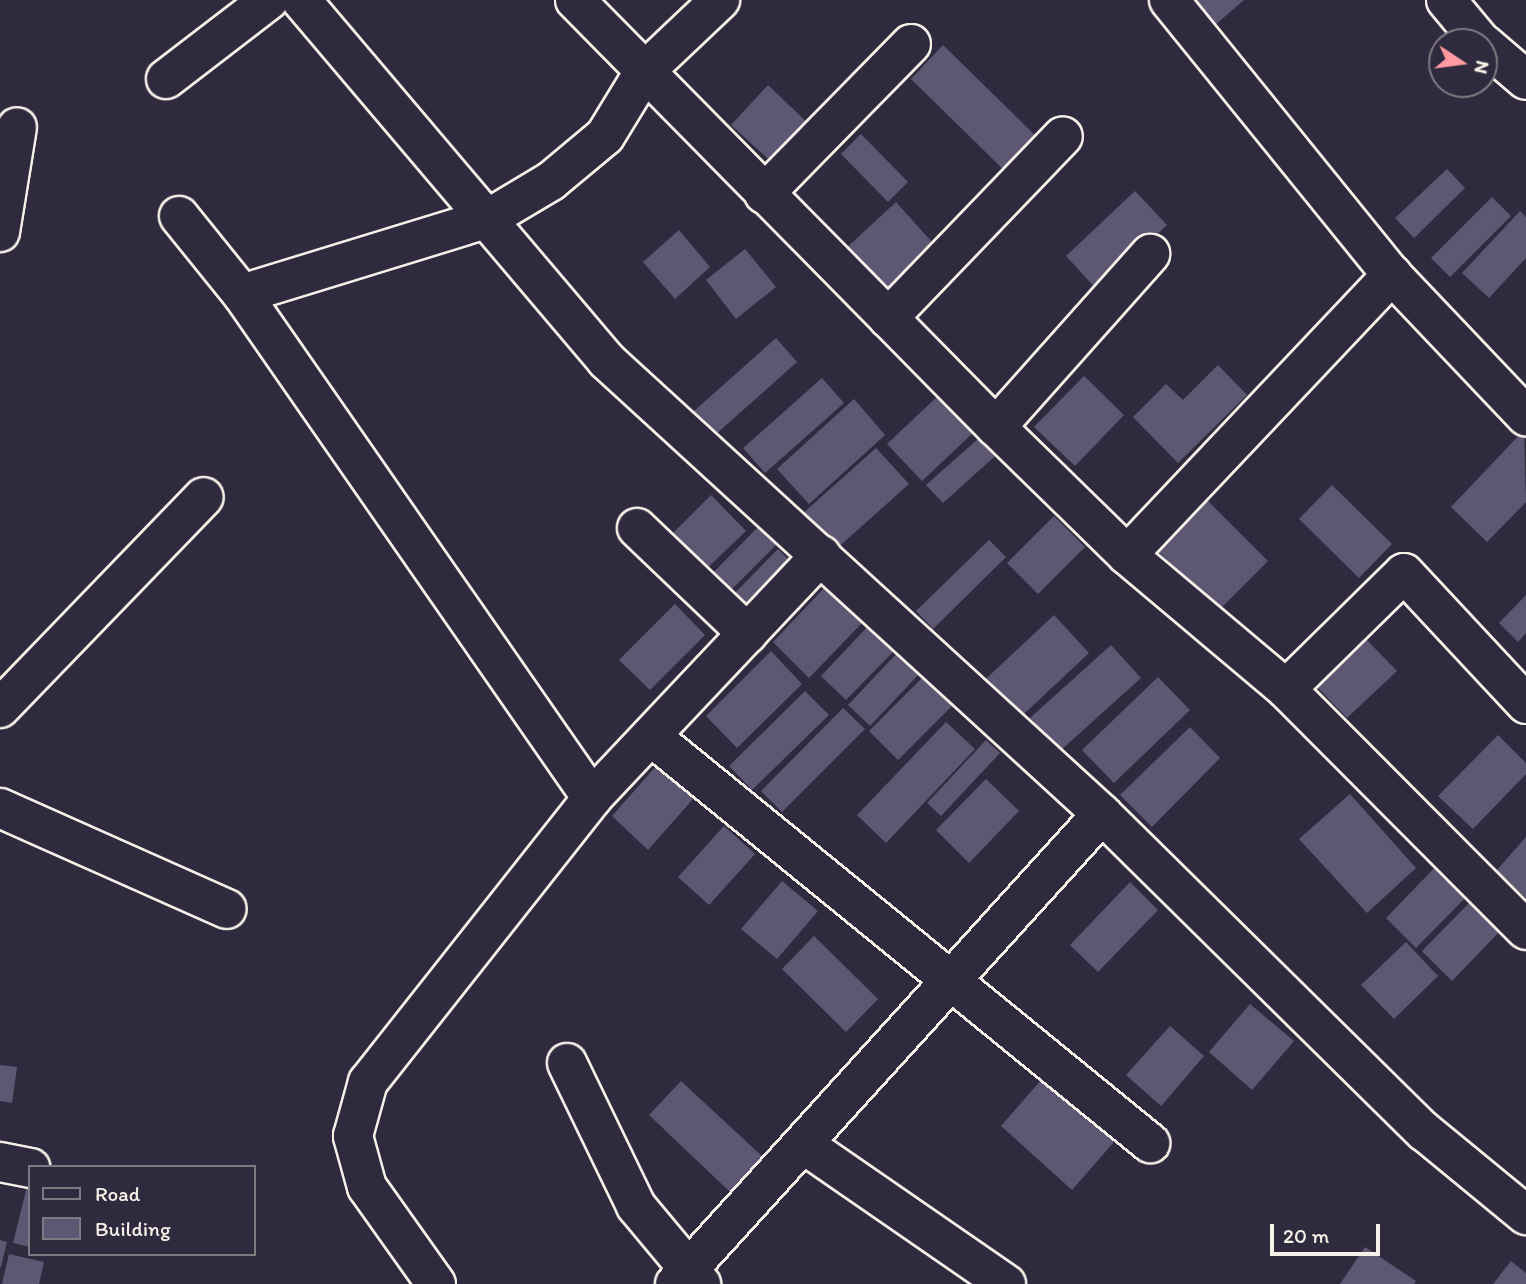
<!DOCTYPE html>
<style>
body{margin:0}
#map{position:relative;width:1526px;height:1284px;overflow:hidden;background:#2f2a3d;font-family:Itim,sans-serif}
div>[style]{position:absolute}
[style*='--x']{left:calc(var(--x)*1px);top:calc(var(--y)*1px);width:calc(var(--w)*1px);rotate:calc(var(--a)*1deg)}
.building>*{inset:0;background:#5e5774}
.roads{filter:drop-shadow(2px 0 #f4f1e8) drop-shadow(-2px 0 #f4f1e8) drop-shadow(0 2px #f4f1e8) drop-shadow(0 -2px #f4f1e8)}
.minor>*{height:38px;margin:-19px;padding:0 19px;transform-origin:19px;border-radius:19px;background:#2f2a3d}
span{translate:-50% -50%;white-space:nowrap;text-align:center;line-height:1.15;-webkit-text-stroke:5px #2f2a3d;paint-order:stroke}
.legend{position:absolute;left:28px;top:1165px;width:228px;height:91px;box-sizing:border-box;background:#2f2a3d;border:2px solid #7e7a81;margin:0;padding:9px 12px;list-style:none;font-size:21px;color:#f4f1e8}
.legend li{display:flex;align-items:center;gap:14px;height:35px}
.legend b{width:35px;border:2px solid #7e7a81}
.north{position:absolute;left:1428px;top:28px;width:70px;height:70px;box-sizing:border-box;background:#2f2a3d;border:2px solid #7e7a81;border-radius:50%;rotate:103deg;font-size:19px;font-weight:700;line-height:28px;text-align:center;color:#f4f1e8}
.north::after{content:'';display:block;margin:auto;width:24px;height:32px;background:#ff9aa2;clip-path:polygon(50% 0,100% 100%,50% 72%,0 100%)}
.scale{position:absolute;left:1270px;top:1224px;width:110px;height:32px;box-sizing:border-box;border:4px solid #f4f1e8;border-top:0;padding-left:9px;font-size:21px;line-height:24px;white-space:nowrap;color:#f4f1e8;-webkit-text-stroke:5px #2f2a3d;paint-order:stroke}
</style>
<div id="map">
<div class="building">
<i style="clip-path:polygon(1179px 0,1244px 0,1206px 33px)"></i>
<i style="clip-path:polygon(943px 45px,1045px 145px,1012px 178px,911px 79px)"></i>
<i style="clip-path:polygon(768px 85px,814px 129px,778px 168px,731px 125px)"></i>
<i style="clip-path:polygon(861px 134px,908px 182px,888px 202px,841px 154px)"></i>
<i style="clip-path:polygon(1447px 169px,1465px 188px,1414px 238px,1395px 218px)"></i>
<i style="clip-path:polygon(1135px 191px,1167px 225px,1098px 291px,1066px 256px)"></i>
<i style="clip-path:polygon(1492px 197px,1511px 216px,1450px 277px,1431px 258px)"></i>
<i style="clip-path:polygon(896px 202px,940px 251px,888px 299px,844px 250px)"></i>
<i style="clip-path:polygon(1520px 211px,1526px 217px,1526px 258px,1489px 298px,1462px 273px)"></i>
<i style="clip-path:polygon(679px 230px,710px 267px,675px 299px,643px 262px)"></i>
<i style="clip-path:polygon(745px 249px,776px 287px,736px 319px,706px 280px)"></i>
<i style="clip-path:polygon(776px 338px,797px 362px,715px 435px,694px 411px)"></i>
<i style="clip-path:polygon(1218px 365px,1247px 395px,1178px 463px,1133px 417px,1166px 384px,1183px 400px)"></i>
<i style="clip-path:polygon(1084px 376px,1124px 415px,1075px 466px,1034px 427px)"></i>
<i style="clip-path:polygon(822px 378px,844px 403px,765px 473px,743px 448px)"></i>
<i style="clip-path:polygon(940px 394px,975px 431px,922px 481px,887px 444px)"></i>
<i style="clip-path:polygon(854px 399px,885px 435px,809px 504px,777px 469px)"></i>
<i style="clip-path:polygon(1524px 430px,1526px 502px,1487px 542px,1451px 507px)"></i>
<i style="clip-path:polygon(987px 431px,1003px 449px,943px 503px,926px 485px)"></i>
<i style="clip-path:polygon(876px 448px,909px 484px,833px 552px,801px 515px)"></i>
<i style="clip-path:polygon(1332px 485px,1392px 544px,1359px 578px,1299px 519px)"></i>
<i style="clip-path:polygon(711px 495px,746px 531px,699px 576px,665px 541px)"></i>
<i style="clip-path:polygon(1204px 497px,1268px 561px,1218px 611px,1154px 547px)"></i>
<i style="clip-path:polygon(1054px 516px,1085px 547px,1038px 594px,1007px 563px)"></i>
<i style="clip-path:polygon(758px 527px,776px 545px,722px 599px,705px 581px)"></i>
<i style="clip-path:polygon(989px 540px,1006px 557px,933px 629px,916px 611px)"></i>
<i style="clip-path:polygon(778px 549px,792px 563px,741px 615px,727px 601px)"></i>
<i style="clip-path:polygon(825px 587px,862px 623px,809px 678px,773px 642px)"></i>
<i style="clip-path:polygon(1526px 595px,1526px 633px,1518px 642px,1499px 623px)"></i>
<i style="clip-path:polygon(675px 604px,705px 635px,650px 690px,619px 660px)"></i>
<i style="clip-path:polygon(1054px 615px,1089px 653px,1009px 728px,974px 690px)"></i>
<i style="clip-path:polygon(869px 625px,895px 650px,846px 700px,821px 676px)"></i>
<i style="clip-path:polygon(1361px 634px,1397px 671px,1347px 718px,1312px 682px)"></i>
<i style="clip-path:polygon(1111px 645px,1141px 678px,1060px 751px,1030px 718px)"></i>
<i style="clip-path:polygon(771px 651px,802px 684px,737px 748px,706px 716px)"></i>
<i style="clip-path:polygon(899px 651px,921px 672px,870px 726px,848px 705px)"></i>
<i style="clip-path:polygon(924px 676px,953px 705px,898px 760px,869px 731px)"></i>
<i style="clip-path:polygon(1158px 677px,1190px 710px,1114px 783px,1082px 750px)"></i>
<i style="clip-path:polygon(805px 691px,829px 715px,752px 790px,729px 766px)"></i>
<i style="clip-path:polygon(843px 708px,865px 729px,782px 812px,761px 791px)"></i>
<i style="clip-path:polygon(946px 722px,975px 749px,886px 843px,857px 815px)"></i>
<i style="clip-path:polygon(1190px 727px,1220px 758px,1152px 827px,1120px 795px)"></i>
<i style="clip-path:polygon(1498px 735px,1526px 763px,1526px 774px,1473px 829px,1438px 796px)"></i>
<i style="clip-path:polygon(986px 740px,1000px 753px,941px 816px,927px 803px)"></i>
<i style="clip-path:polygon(657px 765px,694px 798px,648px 850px,612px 816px)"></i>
<i style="clip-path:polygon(986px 779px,1019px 811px,969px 863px,936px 830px)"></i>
<i style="clip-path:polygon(1350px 794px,1416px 868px,1367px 913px,1299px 839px)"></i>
<i style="clip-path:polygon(724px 826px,755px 854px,709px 905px,678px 877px)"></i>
<i style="clip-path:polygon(1526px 837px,1526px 898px,1496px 871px)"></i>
<i style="clip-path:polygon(1440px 862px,1470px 893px,1416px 948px,1386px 918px)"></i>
<i style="clip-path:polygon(782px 881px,818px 911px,777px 959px,741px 929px)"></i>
<i style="clip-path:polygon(1130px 882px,1158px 910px,1098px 972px,1070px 945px)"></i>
<i style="clip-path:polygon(1474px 898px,1504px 927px,1452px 981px,1422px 951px)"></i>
<i style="clip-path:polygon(814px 936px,878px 999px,846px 1032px,782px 969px)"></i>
<i style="clip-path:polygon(1406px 942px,1438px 976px,1394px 1019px,1361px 985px)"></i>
<i style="clip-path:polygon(1250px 1004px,1294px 1041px,1252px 1090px,1209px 1052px)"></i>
<i style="clip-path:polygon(1170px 1026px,1204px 1056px,1161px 1106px,1126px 1075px)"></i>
<i style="clip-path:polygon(0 1065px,17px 1067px,12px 1103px,0 1101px)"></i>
<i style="clip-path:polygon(1043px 1078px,1114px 1142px,1072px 1190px,1001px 1126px)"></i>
<i style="clip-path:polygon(681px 1081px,763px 1157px,730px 1192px,649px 1115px)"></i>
<i style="clip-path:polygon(27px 1186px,30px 1186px,30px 1247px,13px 1243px)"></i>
<i style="clip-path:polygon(0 1240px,7px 1242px,1px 1267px,0 1267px)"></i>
<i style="clip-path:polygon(1365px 1247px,1416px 1281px,1414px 1284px,1340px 1284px)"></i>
<i style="clip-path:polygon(9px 1254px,44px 1262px,39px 1284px,2px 1284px)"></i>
<i style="clip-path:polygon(1511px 1261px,1526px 1273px,1526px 1284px,1493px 1284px)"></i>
</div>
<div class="roads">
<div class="minor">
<i style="--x:301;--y:0;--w:472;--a:49.7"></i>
<i style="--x:606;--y:360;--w:672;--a:42.47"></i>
<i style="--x:1102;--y:814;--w:453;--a:44.6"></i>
<i style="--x:1425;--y:1132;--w:131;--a:39.4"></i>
<i style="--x:575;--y:0;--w:600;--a:45.41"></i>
<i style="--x:996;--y:427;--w:183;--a:44.3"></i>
<i style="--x:1127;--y:555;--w:208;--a:40.1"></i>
<i style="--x:1286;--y:689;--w:340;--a:45.1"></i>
<i style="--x:1169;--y:0;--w:354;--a:51"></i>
<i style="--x:1392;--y:275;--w:195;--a:46.5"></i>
<i style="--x:1446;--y:0;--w:55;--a:50.2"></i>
<i style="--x:1484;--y:44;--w:55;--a:40.6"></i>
<i style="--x:166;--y:79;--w:130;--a:-37.5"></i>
<i style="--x:764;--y:194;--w:210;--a:-45.6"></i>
<i style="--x:179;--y:216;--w:100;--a:51.1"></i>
<i style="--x:242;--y:294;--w:614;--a:55.22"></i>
<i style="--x:0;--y:232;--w:106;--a:-80.8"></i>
<i style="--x:242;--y:294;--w:258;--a:-17.1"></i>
<i style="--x:489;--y:218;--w:72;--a:-30.8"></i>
<i style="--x:551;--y:181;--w:70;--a:-39.8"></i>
<i style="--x:605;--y:136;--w:75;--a:-58.6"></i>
<i style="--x:644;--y:72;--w:105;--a:-43.5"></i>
<i style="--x:888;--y:318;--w:252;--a:-46.1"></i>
<i style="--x:996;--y:427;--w:232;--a:-48.3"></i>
<i style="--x:637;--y:528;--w:153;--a:43.7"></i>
<i style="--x:1127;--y:555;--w:386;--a:-46.6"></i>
<i style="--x:1286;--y:689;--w:165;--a:-44.5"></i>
<i style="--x:1404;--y:573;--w:179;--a:47"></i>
<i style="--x:0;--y:708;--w:293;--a:-46"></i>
<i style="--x:652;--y:737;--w:643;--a:39.19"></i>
<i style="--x:0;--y:808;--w:248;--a:24"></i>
<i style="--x:567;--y:1063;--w:159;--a:64.2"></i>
<i style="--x:636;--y:1206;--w:102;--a:50.2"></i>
<i style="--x:806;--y:1146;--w:243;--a:34.6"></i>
<i style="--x:0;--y:1162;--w:31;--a:11"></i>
<i style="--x:436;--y:1284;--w:119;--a:-125.4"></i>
<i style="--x:367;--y:1187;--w:53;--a:-105.4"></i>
<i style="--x:353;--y:1136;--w:56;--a:-74.5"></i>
<i style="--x:368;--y:1082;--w:362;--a:-51.7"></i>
<i style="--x:592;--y:798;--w:334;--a:-46.7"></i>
<i style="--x:675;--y:1284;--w:635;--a:-47.74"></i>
</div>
</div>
<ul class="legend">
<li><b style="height:9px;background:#2f2a3d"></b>Road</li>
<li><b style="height:19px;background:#5e5774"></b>Building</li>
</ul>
<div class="north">N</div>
<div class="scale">20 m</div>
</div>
